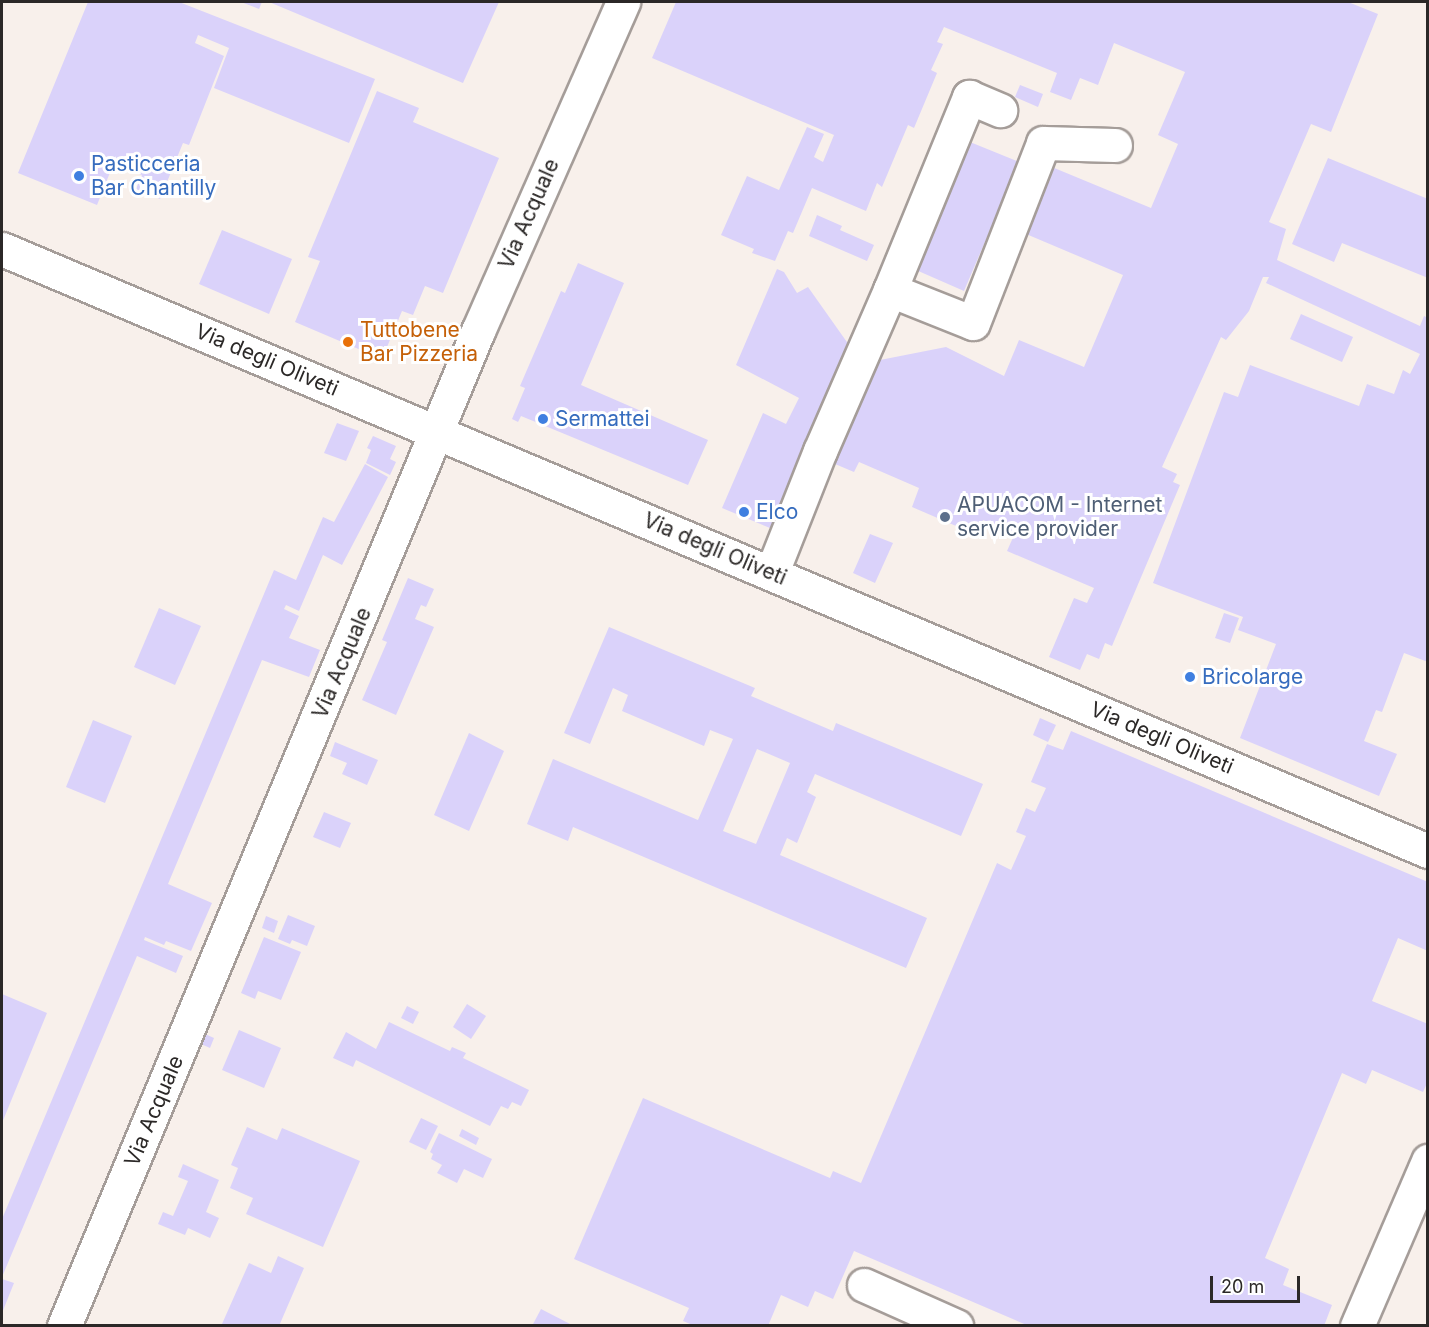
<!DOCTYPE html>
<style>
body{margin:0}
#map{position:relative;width:1429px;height:1327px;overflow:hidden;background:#f8f0eb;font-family:Inter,sans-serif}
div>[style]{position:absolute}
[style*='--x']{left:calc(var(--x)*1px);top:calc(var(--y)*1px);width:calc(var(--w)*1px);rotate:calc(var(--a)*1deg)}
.building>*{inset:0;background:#dad2fa}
.roads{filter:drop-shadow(2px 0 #a59d99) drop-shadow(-2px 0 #a59d99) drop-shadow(0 2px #a59d99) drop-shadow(0 -2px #a59d99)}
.minor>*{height:33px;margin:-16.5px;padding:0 16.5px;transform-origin:16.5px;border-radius:16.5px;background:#fff}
.major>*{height:33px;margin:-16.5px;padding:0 16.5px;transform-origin:16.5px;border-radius:16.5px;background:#fff}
.dots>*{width:16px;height:16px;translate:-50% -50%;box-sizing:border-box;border:3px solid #fff;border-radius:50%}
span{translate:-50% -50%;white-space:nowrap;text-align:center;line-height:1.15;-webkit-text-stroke:6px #fff;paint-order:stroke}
.shop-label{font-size:21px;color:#366cbe}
.left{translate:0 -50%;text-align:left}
.street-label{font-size:21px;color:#2b2827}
.food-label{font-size:21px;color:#c56008}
.service-label{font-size:21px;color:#4e5e75}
.frame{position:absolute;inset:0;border:3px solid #2b2827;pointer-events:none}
.scale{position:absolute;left:1210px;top:1276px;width:90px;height:27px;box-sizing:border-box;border:3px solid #2b2827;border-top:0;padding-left:8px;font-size:18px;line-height:21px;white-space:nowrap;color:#2b2827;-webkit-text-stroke:4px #fff;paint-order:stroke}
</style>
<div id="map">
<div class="building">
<i style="clip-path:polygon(88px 2px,179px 2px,375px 79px,349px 143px,214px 88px,229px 48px,198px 35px,195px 43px,224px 56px,189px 145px,183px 143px,160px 199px,136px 189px,142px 175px,113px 165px,97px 205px,18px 173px)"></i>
<i style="clip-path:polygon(241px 2px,262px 2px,259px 9px)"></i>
<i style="clip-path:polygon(269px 2px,499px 2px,463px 83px)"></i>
<i style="clip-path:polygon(676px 2px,1348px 2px,1378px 14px,1331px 132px,1311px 124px,1269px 222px,1286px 229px,1277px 260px,1420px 326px,1424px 316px,1428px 318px,1428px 662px,1404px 653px,1382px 712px,1376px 710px,1364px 741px,1397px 754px,1379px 796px,1240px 738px,1276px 644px,1238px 630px,1243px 617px,1153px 583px,1224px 392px,1238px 397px,1250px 365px,1359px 406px,1367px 384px,1394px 394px,1403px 370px,1410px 374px,1420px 354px,1266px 283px,1269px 277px,1263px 277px,1249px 311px,1226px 340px,1221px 337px,1162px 467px,1177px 474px,1173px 482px,1180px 485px,1112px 646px,1105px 643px,1099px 659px,1087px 654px,1080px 670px,1049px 657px,1074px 598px,1087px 603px,1094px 588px,1007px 551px,1015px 533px,983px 520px,977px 535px,912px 507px,919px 488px,859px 462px,854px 472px,835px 464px,880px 360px,946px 347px,1004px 376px,1019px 340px,1084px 367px,1123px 275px,1019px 231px,1047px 165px,1151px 208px,1178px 144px,1158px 135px,1185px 72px,1114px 43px,1098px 85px,1080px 78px,1071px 100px,1050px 92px,1057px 73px,944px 27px,937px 42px,943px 44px,931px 70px,937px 73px,914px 128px,908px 125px,882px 187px,877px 183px,866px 211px,812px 188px,793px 233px,788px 231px,775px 261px,752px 253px,754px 249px,721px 235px,747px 176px,779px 190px,807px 127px,824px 134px,814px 157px,823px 162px,834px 135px,652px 58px)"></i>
<i style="clip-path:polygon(1020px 85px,1043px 94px,1038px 107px,1015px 97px)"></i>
<i style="clip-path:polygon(377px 91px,419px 108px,413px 122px,499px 158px,443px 293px,425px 286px,413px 315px,402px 311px,382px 359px,295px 322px,320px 261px,308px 257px)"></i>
<i style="clip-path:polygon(970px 142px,1019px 162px,964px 291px,916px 270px,926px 246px,917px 243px,951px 163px,960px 166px)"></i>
<i style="clip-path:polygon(1328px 158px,1428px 199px,1428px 278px,1342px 243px,1334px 262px,1292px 244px)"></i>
<i style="clip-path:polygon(817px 215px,842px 226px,840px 230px,874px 245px,867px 261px,809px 236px)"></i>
<i style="clip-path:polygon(222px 230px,292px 259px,269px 314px,199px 284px)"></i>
<i style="clip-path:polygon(578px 263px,624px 283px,581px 385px,708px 440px,688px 485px,521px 416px,518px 422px,512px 419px,525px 388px,520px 386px,561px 291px,565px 293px)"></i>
<i style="clip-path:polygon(777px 269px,784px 272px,797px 293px,808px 287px,849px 345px,770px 528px,722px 508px,763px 413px,786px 424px,799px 398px,736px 365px)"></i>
<i style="clip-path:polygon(1301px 314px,1353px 337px,1342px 362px,1290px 339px)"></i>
<i style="clip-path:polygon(337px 423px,359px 431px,346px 461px,324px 453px)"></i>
<i style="clip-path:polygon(373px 436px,396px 446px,390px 459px,396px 462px,390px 475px,366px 463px,371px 450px,367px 448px)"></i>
<i style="clip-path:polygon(365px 464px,388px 477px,342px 565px,323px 555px,299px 611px,286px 605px,284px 609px,299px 616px,289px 638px,320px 650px,309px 677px,262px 660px,168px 884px,212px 903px,191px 951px,166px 941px,164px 945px,145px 937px,144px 940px,183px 956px,176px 973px,137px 956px,2px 1277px,2px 1219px,274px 570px,296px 580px,323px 517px,334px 522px)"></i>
<i style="clip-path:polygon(870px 534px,893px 543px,875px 583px,853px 573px)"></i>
<i style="clip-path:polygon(408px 578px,434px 589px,426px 607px,421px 605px,415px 619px,434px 627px,396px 715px,362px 700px,387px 642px,382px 640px)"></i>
<i style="clip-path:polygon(159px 608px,201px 626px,175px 685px,134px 667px)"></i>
<i style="clip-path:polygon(1224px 613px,1239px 618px,1230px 643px,1215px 638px)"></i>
<i style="clip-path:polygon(evenodd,609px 627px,755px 688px,751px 696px,833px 731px,836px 723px,983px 784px,961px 836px,815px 774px,807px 792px,816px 797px,797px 843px,787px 838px,780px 855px,927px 918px,906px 968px,573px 827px,568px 841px,527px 824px,553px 759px,698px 820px,733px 739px,710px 730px,704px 746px,622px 711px,628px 695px,613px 688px,590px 744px,564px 733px,609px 627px,757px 749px,790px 763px,756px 844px,723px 831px,757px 749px)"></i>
<i style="clip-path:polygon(1040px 718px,1056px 725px,1048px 742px,1033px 735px)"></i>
<i style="clip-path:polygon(93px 720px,132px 736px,105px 803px,66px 787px)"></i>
<i style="clip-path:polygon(1071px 731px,1428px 882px,1428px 951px,1398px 938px,1372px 1001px,1428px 1024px,1428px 1081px,1423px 1092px,1372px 1070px,1366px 1084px,1342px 1073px,1265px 1258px,1289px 1269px,1283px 1285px,1332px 1305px,1324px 1326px,1029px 1326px,854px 1251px,833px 1299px,815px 1291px,808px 1307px,781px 1295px,768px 1326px,695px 1326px,683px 1321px,689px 1308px,574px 1259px,643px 1098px,830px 1178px,833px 1171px,861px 1183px,997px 863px,1011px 870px,1026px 836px,1016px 832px,1026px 808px,1035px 812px,1046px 788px,1031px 782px,1047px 744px,1063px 750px)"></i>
<i style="clip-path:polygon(469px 733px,504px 751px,469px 831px,434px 815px)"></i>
<i style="clip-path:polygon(335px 742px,378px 760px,367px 785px,342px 774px,347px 763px,330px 756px)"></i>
<i style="clip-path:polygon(324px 812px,351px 823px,340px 848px,313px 837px)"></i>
<i style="clip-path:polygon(288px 915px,315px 926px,307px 946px,292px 940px,290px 944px,278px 939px)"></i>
<i style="clip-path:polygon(266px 916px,278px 921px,274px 933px,262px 928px)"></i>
<i style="clip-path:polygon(264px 937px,301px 952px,281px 1000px,258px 991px,255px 999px,241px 993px)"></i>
<i style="clip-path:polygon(2px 994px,47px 1013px,2px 1123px)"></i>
<i style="clip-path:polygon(467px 1004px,486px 1016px,471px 1039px,453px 1027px)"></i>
<i style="clip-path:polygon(407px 1006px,419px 1012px,413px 1024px,401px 1018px)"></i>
<i style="clip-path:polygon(389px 1022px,450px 1051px,452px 1047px,466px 1053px,463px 1058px,529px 1090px,521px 1106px,512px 1102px,508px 1109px,501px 1106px,490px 1126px,356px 1060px,353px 1067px,333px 1058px,346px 1032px,376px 1049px)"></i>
<i style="clip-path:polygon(239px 1030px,281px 1048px,264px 1088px,222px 1070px)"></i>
<i style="clip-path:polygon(205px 1034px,214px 1038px,210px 1048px,201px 1044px)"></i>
<i style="clip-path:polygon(421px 1118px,438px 1126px,426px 1150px,409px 1142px)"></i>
<i style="clip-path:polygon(247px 1127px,277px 1140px,282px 1128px,360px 1161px,323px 1247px,246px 1214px,253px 1198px,230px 1188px,238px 1168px,231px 1165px)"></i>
<i style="clip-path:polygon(462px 1129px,479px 1138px,476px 1145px,459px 1136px)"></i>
<i style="clip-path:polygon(439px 1133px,492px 1159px,483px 1178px,464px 1169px,457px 1183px,437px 1173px,442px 1165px,431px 1159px,433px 1154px,430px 1152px)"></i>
<i style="clip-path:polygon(183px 1164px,219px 1180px,206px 1212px,219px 1218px,210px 1238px,188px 1228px,185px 1235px,158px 1224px,163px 1212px,173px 1216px,188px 1181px,178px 1177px)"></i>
<i style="clip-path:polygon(278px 1256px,304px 1268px,279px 1326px,222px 1324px,249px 1263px,271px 1273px)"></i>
<i style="clip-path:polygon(2px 1279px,14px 1283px,2px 1313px)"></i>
<i style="clip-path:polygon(541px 1309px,574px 1326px,532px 1326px)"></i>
</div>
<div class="roads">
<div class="minor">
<i style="--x:890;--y:290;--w:209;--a:-67.7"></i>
<i style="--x:969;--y:97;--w:34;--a:23"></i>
<i style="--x:772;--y:572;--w:130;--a:-68.4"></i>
<i style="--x:820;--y:451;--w:176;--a:-66.5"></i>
<i style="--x:890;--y:290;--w:89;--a:21.7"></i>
<i style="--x:973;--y:323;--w:193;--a:-68.7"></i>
<i style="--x:1043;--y:143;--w:72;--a:1.6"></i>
<i style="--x:864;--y:1285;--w:101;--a:24"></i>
<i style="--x:64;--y:1326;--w:1078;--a:-67.41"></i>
<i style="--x:478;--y:331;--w:360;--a:-66.2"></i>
<i style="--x:1357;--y:1326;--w:180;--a:-66.7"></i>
</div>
<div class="major">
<i style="--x:2;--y:249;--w:1548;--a:22.89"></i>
</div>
</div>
<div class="dots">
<i style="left:79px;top:176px;background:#3f7fe0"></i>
<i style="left:348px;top:342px;background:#e8710a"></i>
<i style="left:543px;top:419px;background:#3f7fe0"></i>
<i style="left:744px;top:512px;background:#3f7fe0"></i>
<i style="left:945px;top:517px;background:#5c6f8a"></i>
<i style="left:1190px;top:677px;background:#3f7fe0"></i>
</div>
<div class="shop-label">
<span class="left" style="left:91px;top:176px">Pasticceria<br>Bar Chantilly</span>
<span class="left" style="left:555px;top:419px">Sermattei</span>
<span class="left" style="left:756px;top:512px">Elco</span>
<span class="left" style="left:1202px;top:677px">Bricolarge</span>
</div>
<div class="street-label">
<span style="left:529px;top:214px;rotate:-66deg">Via Acquale</span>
<span style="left:267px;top:360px;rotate:23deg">Via degli Oliveti</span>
<span style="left:715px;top:549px;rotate:23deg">Via degli Oliveti</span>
<span style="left:342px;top:663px;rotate:-67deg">Via Acquale</span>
<span style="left:1162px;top:738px;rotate:23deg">Via degli Oliveti</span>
<span style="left:154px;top:1111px;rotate:-67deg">Via Acquale</span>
</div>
<div class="food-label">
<span class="left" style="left:360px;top:342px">Tuttobene<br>Bar Pizzeria</span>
</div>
<div class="service-label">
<span class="left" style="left:957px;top:517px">APUACOM - Internet<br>service provider</span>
</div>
<div class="frame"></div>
<div class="scale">20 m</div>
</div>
